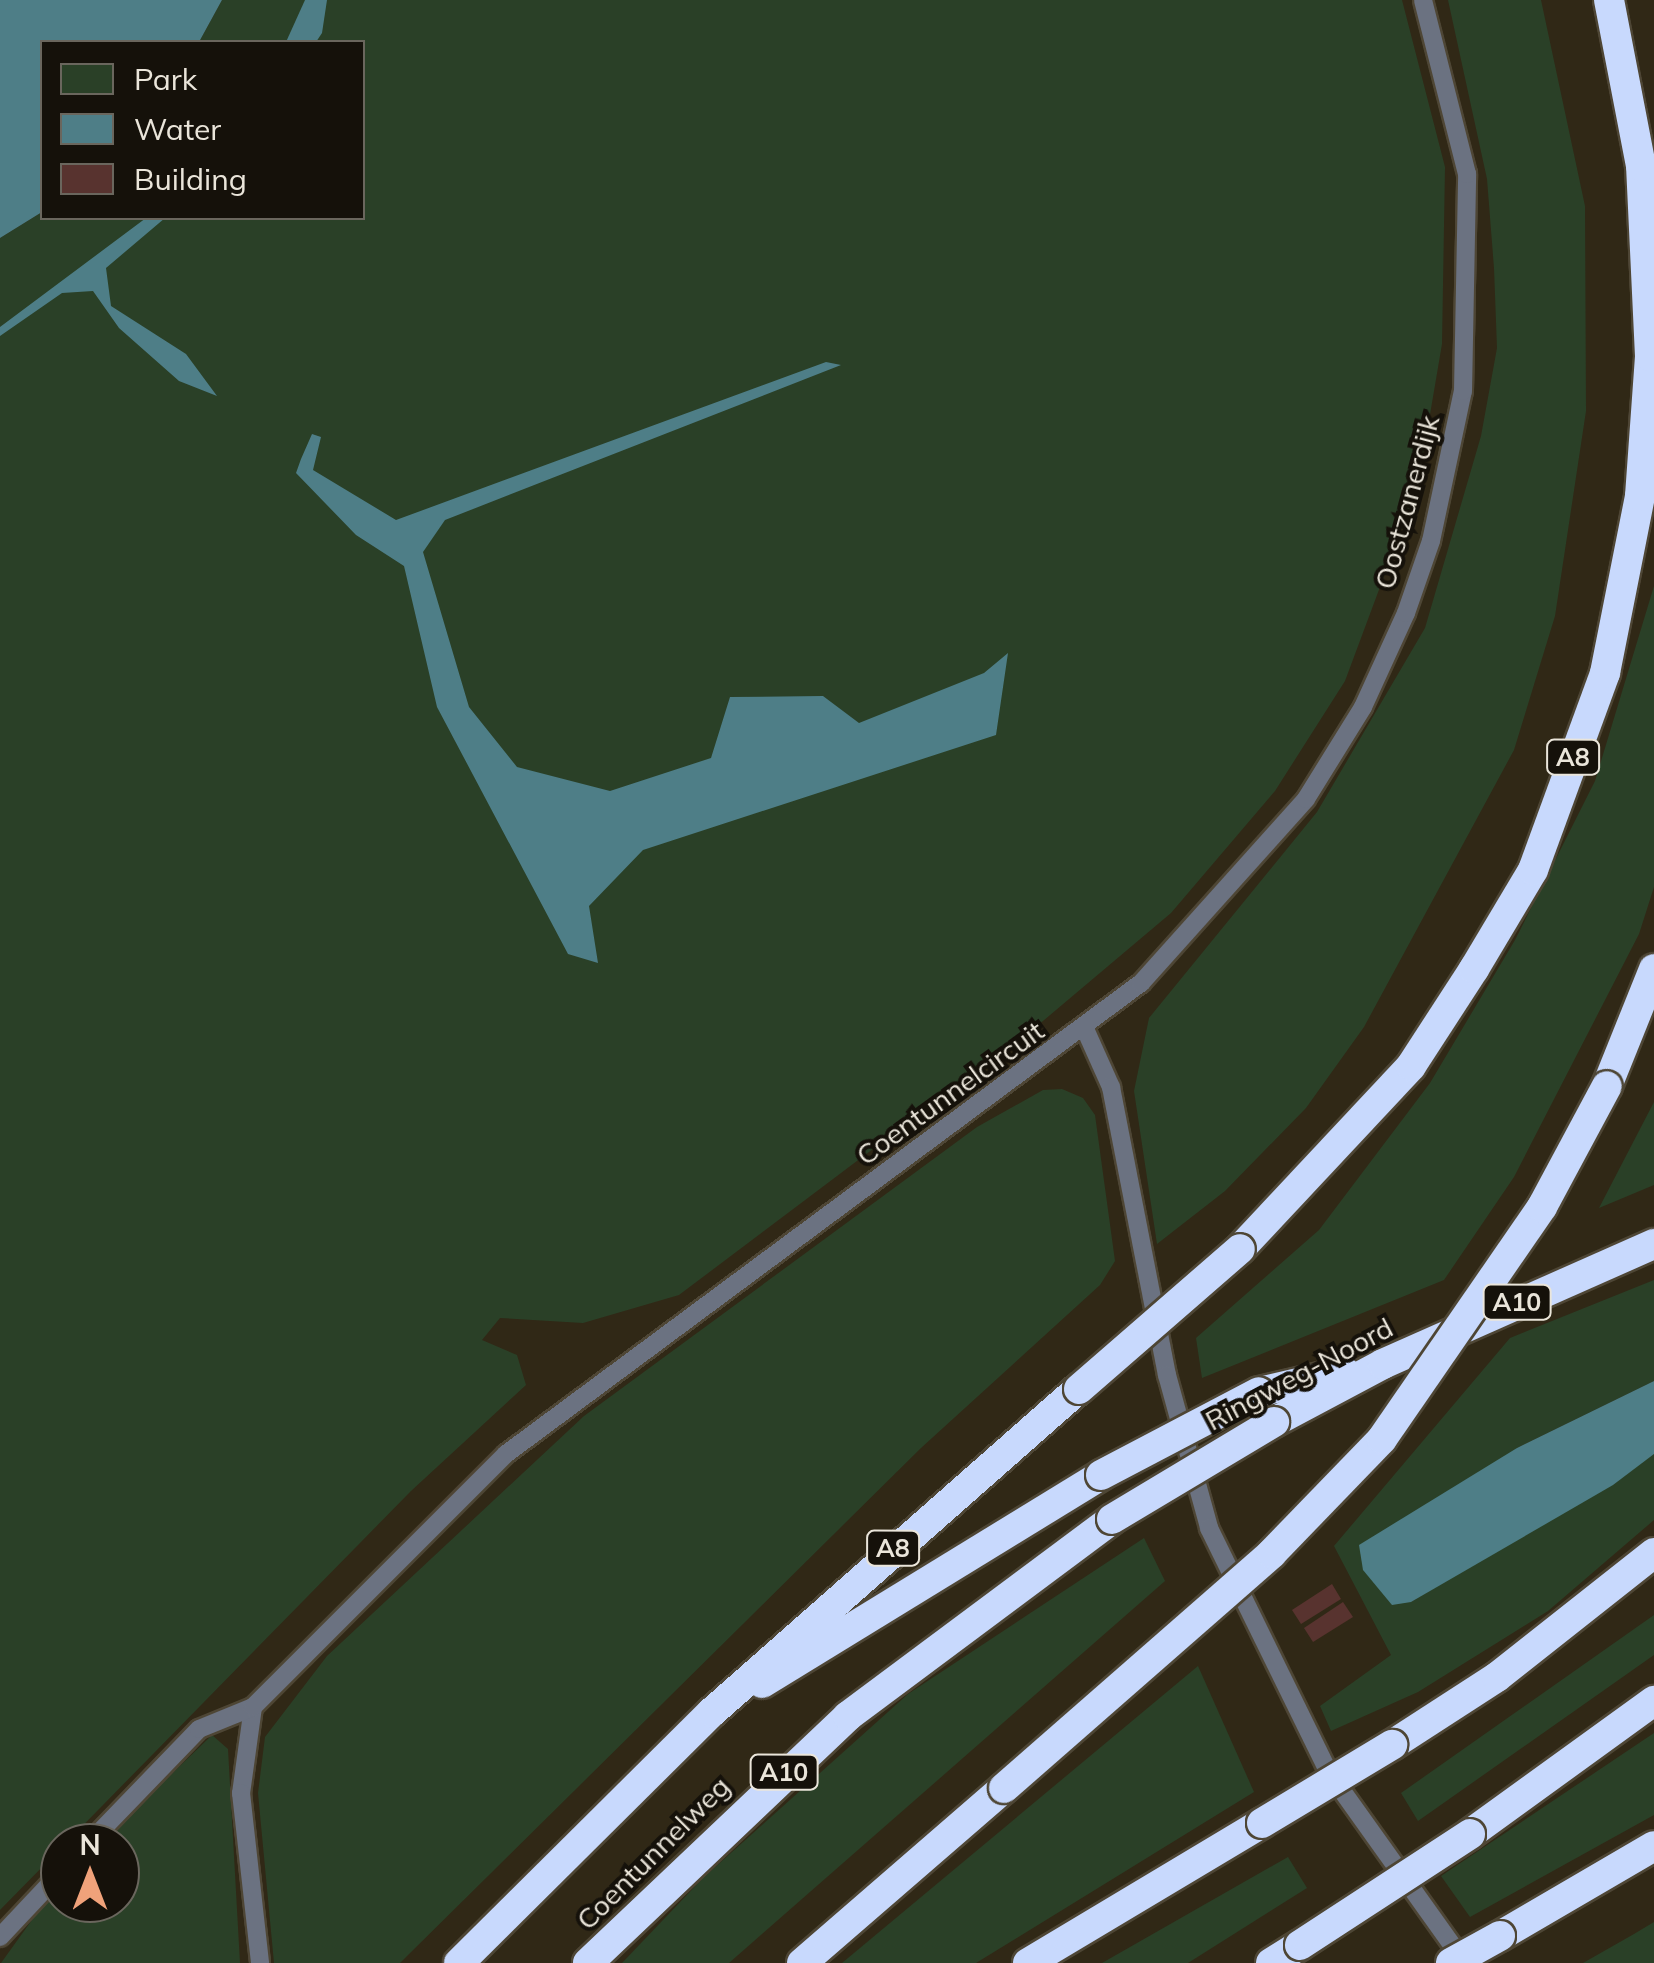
<!DOCTYPE html>
<style>
body{margin:0}
#map{position:relative;width:1654px;height:1963px;overflow:hidden;background:#302816;font-family:Mulish,sans-serif}
div>[style]{position:absolute}
[style*='--x']{left:calc(var(--x)*1px);top:calc(var(--y)*1px);width:calc(var(--w)*1px);rotate:calc(var(--a)*1deg)}
.green>*{inset:0;background:#2a4027}
.water>*{inset:0;background:#4e7e87}
.building>*{inset:0;background:#58332f}
.roads{filter:drop-shadow(2px 0 #4e4635) drop-shadow(-2px 0 #4e4635) drop-shadow(0 2px #4e4635) drop-shadow(0 -2px #4e4635)}
.service>*{height:18px;margin:-9px;padding:0 9px;transform-origin:9px;border-radius:9px;background:#6b7281}
.motorway>*{height:30px;margin:-15px;padding:0 15px;transform-origin:15px;border-radius:15px;background:#c8d9fd}
.bridges{filter:drop-shadow(2px 0 #4e4635) drop-shadow(-2px 0 #4e4635) drop-shadow(0 2px #4e4635) drop-shadow(0 -2px #4e4635)}
.motorway-bridge>*{height:30px;margin:-15px;padding:0 15px;transform-origin:15px;border-radius:15px;background:#c8d9fd}
span{translate:-50% -50%;white-space:nowrap;text-align:center;line-height:1.15;-webkit-text-stroke:8px #15110a;paint-order:stroke}
.shield-label span{padding:2px 8px;background:#15110a;border:2px solid;border-radius:8px;-webkit-text-stroke-width:0}
.shield-label{font-size:25px;color:#eae5da;font-weight:700}
.street-label{font-size:28px;color:#eae5da}
.legend{position:absolute;left:40px;top:40px;width:325px;height:180px;box-sizing:border-box;background:#15110a;border:2px solid #6a665d;margin:0;padding:12px 18px;list-style:none;font-size:30px;color:#eae5da}
.legend li{display:flex;align-items:center;gap:20px;height:50px}
.legend b{width:50px;border:2px solid #6a665d}
.north{position:absolute;left:40px;top:1823px;width:100px;height:100px;box-sizing:border-box;background:#15110a;border:2px solid #6a665d;border-radius:50%;rotate:0deg;font-size:28px;font-weight:700;line-height:40px;text-align:center;color:#eae5da}
.north::after{content:'';display:block;margin:auto;width:35px;height:45px;background:#f0a27a;clip-path:polygon(50% 0,100% 100%,50% 72%,0 100%)}
</style>
<div id="map">
<div class="green">
<i style="clip-path:polygon(222px 0,1402px 0,1445px 167px,1442px 344px,1418px 485px,1345px 681px,1275px 791px,1171px 913px,1043px 1021px,679px 1295px,583px 1323px,500px 1318px,482px 1340px,517px 1355px,526px 1385px,411px 1491px,0 1910px,0 238px,42px 212px,362px 218px,362px 42px,199px 42px)"></i>
<i style="clip-path:polygon(1448px 0,1541px 0,1585px 206px,1586px 411px,1555px 616px,1514px 750px,1364px 1027px,1306px 1108px,1225px 1191px,1157px 1244px,1134px 1091px,1149px 1018px,1317px 812px,1425px 628px,1481px 436px,1497px 348px,1494px 268px,1487px 179px)"></i>
<i style="clip-path:polygon(1654px 586px,1654px 887px,1639px 934px,1514px 1177px,1444px 1280px,1202px 1378px,1196px 1338px,1319px 1230px,1430px 1083px,1515px 940px,1595px 781px)"></i>
<i style="clip-path:polygon(1062px 1089px,1083px 1098px,1095px 1115px,1115px 1261px,1100px 1285px,921px 1448px,400px 1963px,274px 1963px,258px 1793px,265px 1737px,327px 1656px,584px 1416px,977px 1127px,1043px 1090px)"></i>
<i style="clip-path:polygon(1654px 1102px,1654px 1185px,1599px 1208px)"></i>
<i style="clip-path:polygon(1654px 1280px,1654px 1381px,1517px 1448px,1411px 1602px,1654px 1454px,1654px 1520px,1548px 1611px,1418px 1692px,1331px 1731px,1320px 1706px,1391px 1655px,1334px 1546px,1510px 1338px)"></i>
<i style="clip-path:polygon(1144px 1538px,1165px 1581px,729px 1963px,622px 1963px,703px 1878px,908px 1694px)"></i>
<i style="clip-path:polygon(1654px 1615px,1654px 1655px,1418px 1821px,1401px 1793px)"></i>
<i style="clip-path:polygon(1198px 1666px,1254px 1792px,976px 1963px,842px 1963px)"></i>
<i style="clip-path:polygon(1654px 1733px,1654px 1815px,1470px 1917px,1441px 1876px)"></i>
<i style="clip-path:polygon(212px 1735px,228px 1749px,240px 1963px,1px 1963px,60px 1881px,60px 1903px,120px 1903px,120px 1843px,100px 1843px)"></i>
<i style="clip-path:polygon(1288px 1857px,1307px 1888px,1188px 1963px,1102px 1963px)"></i>
<i style="clip-path:polygon(1654px 1922px,1654px 1963px,1583px 1963px,1634px 1934px)"></i>
</div>
<div class="water">
<i style="clip-path:polygon(0 0,222px 0,199px 42px,42px 42px,42px 212px,0 238px)"></i>
<i style="clip-path:polygon(305px 0,327px 0,322px 33px,316px 42px,286px 42px)"></i>
<i style="clip-path:polygon(146px 218px,165px 218px,106px 268px,111px 306px,186px 354px,217px 396px,179px 381px,119px 328px,93px 291px,62px 293px,0 336px,0 327px)"></i>
<i style="clip-path:polygon(826px 362px,841px 365px,445px 520px,423px 552px,469px 707px,517px 767px,610px 791px,711px 758px,730px 697px,823px 696px,859px 723px,984px 673px,1008px 653px,996px 735px,643px 850px,589px 906px,598px 963px,568px 954px,437px 707px,404px 566px,356px 535px,296px 473px,301px 459px,312px 434px,321px 437px,313px 470px,396px 520px)"></i>
<i style="clip-path:polygon(1654px 1381px,1654px 1454px,1613px 1485px,1411px 1602px,1392px 1605px,1363px 1570px,1359px 1545px,1517px 1448px)"></i>
</div>
<div class="building">
<i style="clip-path:polygon(1332px 1584px,1341px 1599px,1301px 1624px,1292px 1610px)"></i>
<i style="clip-path:polygon(1343px 1602px,1353px 1617px,1313px 1642px,1304px 1628px)"></i>
</div>
<div class="roads">
<div class="service">
<i style="--x:1085;--y:1029;--w:64;--a:65.9"></i>
<i style="--x:1111;--y:1087;--w:293;--a:79"></i>
<i style="--x:1167;--y:1375;--w:159;--a:74.6"></i>
<i style="--x:1209;--y:1528;--w:271;--a:63.9"></i>
<i style="--x:1328;--y:1771;--w:236;--a:54.5"></i>
<i style="--x:253;--y:1707;--w:87;--a:97.9"></i>
<i style="--x:241;--y:1793;--w:171;--a:83.6"></i>
<i style="--x:89;--y:1843;--w:158;--a:-46"></i>
<i style="--x:199;--y:1729;--w:58;--a:-22.2"></i>
<i style="--x:253;--y:1707;--w:358;--a:-45"></i>
<i style="--x:506;--y:1454;--w:791;--a:-36.57"></i>
<i style="--x:1141;--y:983;--w:247;--a:-48.1"></i>
<i style="--x:1306;--y:799;--w:108;--a:-58.2"></i>
<i style="--x:1363;--y:707;--w:103;--a:-65.4"></i>
<i style="--x:1406;--y:613;--w:76;--a:-70.9"></i>
<i style="--x:1431;--y:541;--w:153;--a:-78"></i>
<i style="--x:1463;--y:391;--w:217;--a:-88.9"></i>
<i style="--x:1467;--y:174;--w:179;--a:-104.2"></i>
<i style="--x:0;--y:1937;--w:88;--a:-46.8"></i>
</div>
<div class="motorway">
<i style="--x:1607;--y:1086;--w:126;--a:-68.1"></i>
<i style="--x:1240;--y:1249;--w:250;--a:-46.9"></i>
<i style="--x:1411;--y:1066;--w:116;--a:-57"></i>
<i style="--x:1474;--y:969;--w:115;--a:-59.2"></i>
<i style="--x:1533;--y:870;--w:210;--a:-69.9"></i>
<i style="--x:1605;--y:673;--w:180;--a:-78.8"></i>
<i style="--x:1640;--y:496;--w:140;--a:-85.9"></i>
<i style="--x:1650;--y:356;--w:190;--a:-92.7"></i>
<i style="--x:1641;--y:166;--w:169;--a:-100.9"></i>
<i style="--x:1259;--y:1392;--w:88;--a:-13.1"></i>
<i style="--x:1274;--y:1422;--w:123;--a:-28"></i>
<i style="--x:1383;--y:1364;--w:296;--a:-23.9"></i>
<i style="--x:762;--y:1683;--w:398;--a:-31.5"></i>
<i style="--x:1392;--y:1745;--w:125;--a:-32.9"></i>
<i style="--x:1497;--y:1677;--w:200;--a:-38.3"></i>
<i style="--x:1470;--y:1834;--w:227;--a:-35.9"></i>
<i style="--x:1500;--y:1936;--w:178;--a:-30.3"></i>
<i style="--x:459;--y:1963;--w:356;--a:-44.8"></i>
<i style="--x:712;--y:1712;--w:489;--a:-41.4"></i>
<i style="--x:588;--y:1963;--w:359;--a:-43.5"></i>
<i style="--x:848;--y:1716;--w:329;--a:-36.7"></i>
<i style="--x:802;--y:1963;--w:267;--a:-40.9"></i>
<i style="--x:1028;--y:1963;--w:273;--a:-30.9"></i>
<i style="--x:1271;--y:1963;--w:34;--a:-32"></i>
</div>
</div>
<div class="bridges">
<div class="motorway-bridge">
<i style="--x:1079;--y:1389;--w:213;--a:-41"></i>
<i style="--x:1101;--y:1475;--w:178;--a:-27.7"></i>
<i style="--x:1112;--y:1519;--w:189;--a:-30.9"></i>
<i style="--x:1004;--y:1788;--w:356;--a:-41.2"></i>
<i style="--x:1272;--y:1553;--w:158;--a:-46"></i>
<i style="--x:1382;--y:1439;--w:282;--a:-55.4"></i>
<i style="--x:1542;--y:1207;--w:137;--a:-61.8"></i>
<i style="--x:1262;--y:1823;--w:152;--a:-31"></i>
<i style="--x:1300;--y:1945;--w:203;--a:-33.1"></i>
<i style="--x:1451;--y:1963;--w:56;--a:-28.9"></i>
</div>
</div>
<div class="shield-label">
<span style="left:1573px;top:757px">A8</span>
<span style="left:1517px;top:1302px">A10</span>
<span style="left:893px;top:1548px">A8</span>
<span style="left:784px;top:1772px">A10</span>
</div>
<div class="street-label">
<span style="left:1407px;top:502px;rotate:-75deg">Oostzanerdijk</span>
<span style="left:950px;top:1093px;rotate:-36deg">Coentunnelcircuit</span>
<span style="left:1299px;top:1374px;rotate:-28deg">Ringweg-Noord</span>
<span style="left:653px;top:1853px;rotate:-45deg">Coentunnelweg</span>
</div>
<ul class="legend">
<li><b style="height:28px;background:#2a4027"></b>Park</li>
<li><b style="height:28px;background:#4e7e87"></b>Water</li>
<li><b style="height:28px;background:#58332f"></b>Building</li>
</ul>
<div class="north">N</div>
</div>
